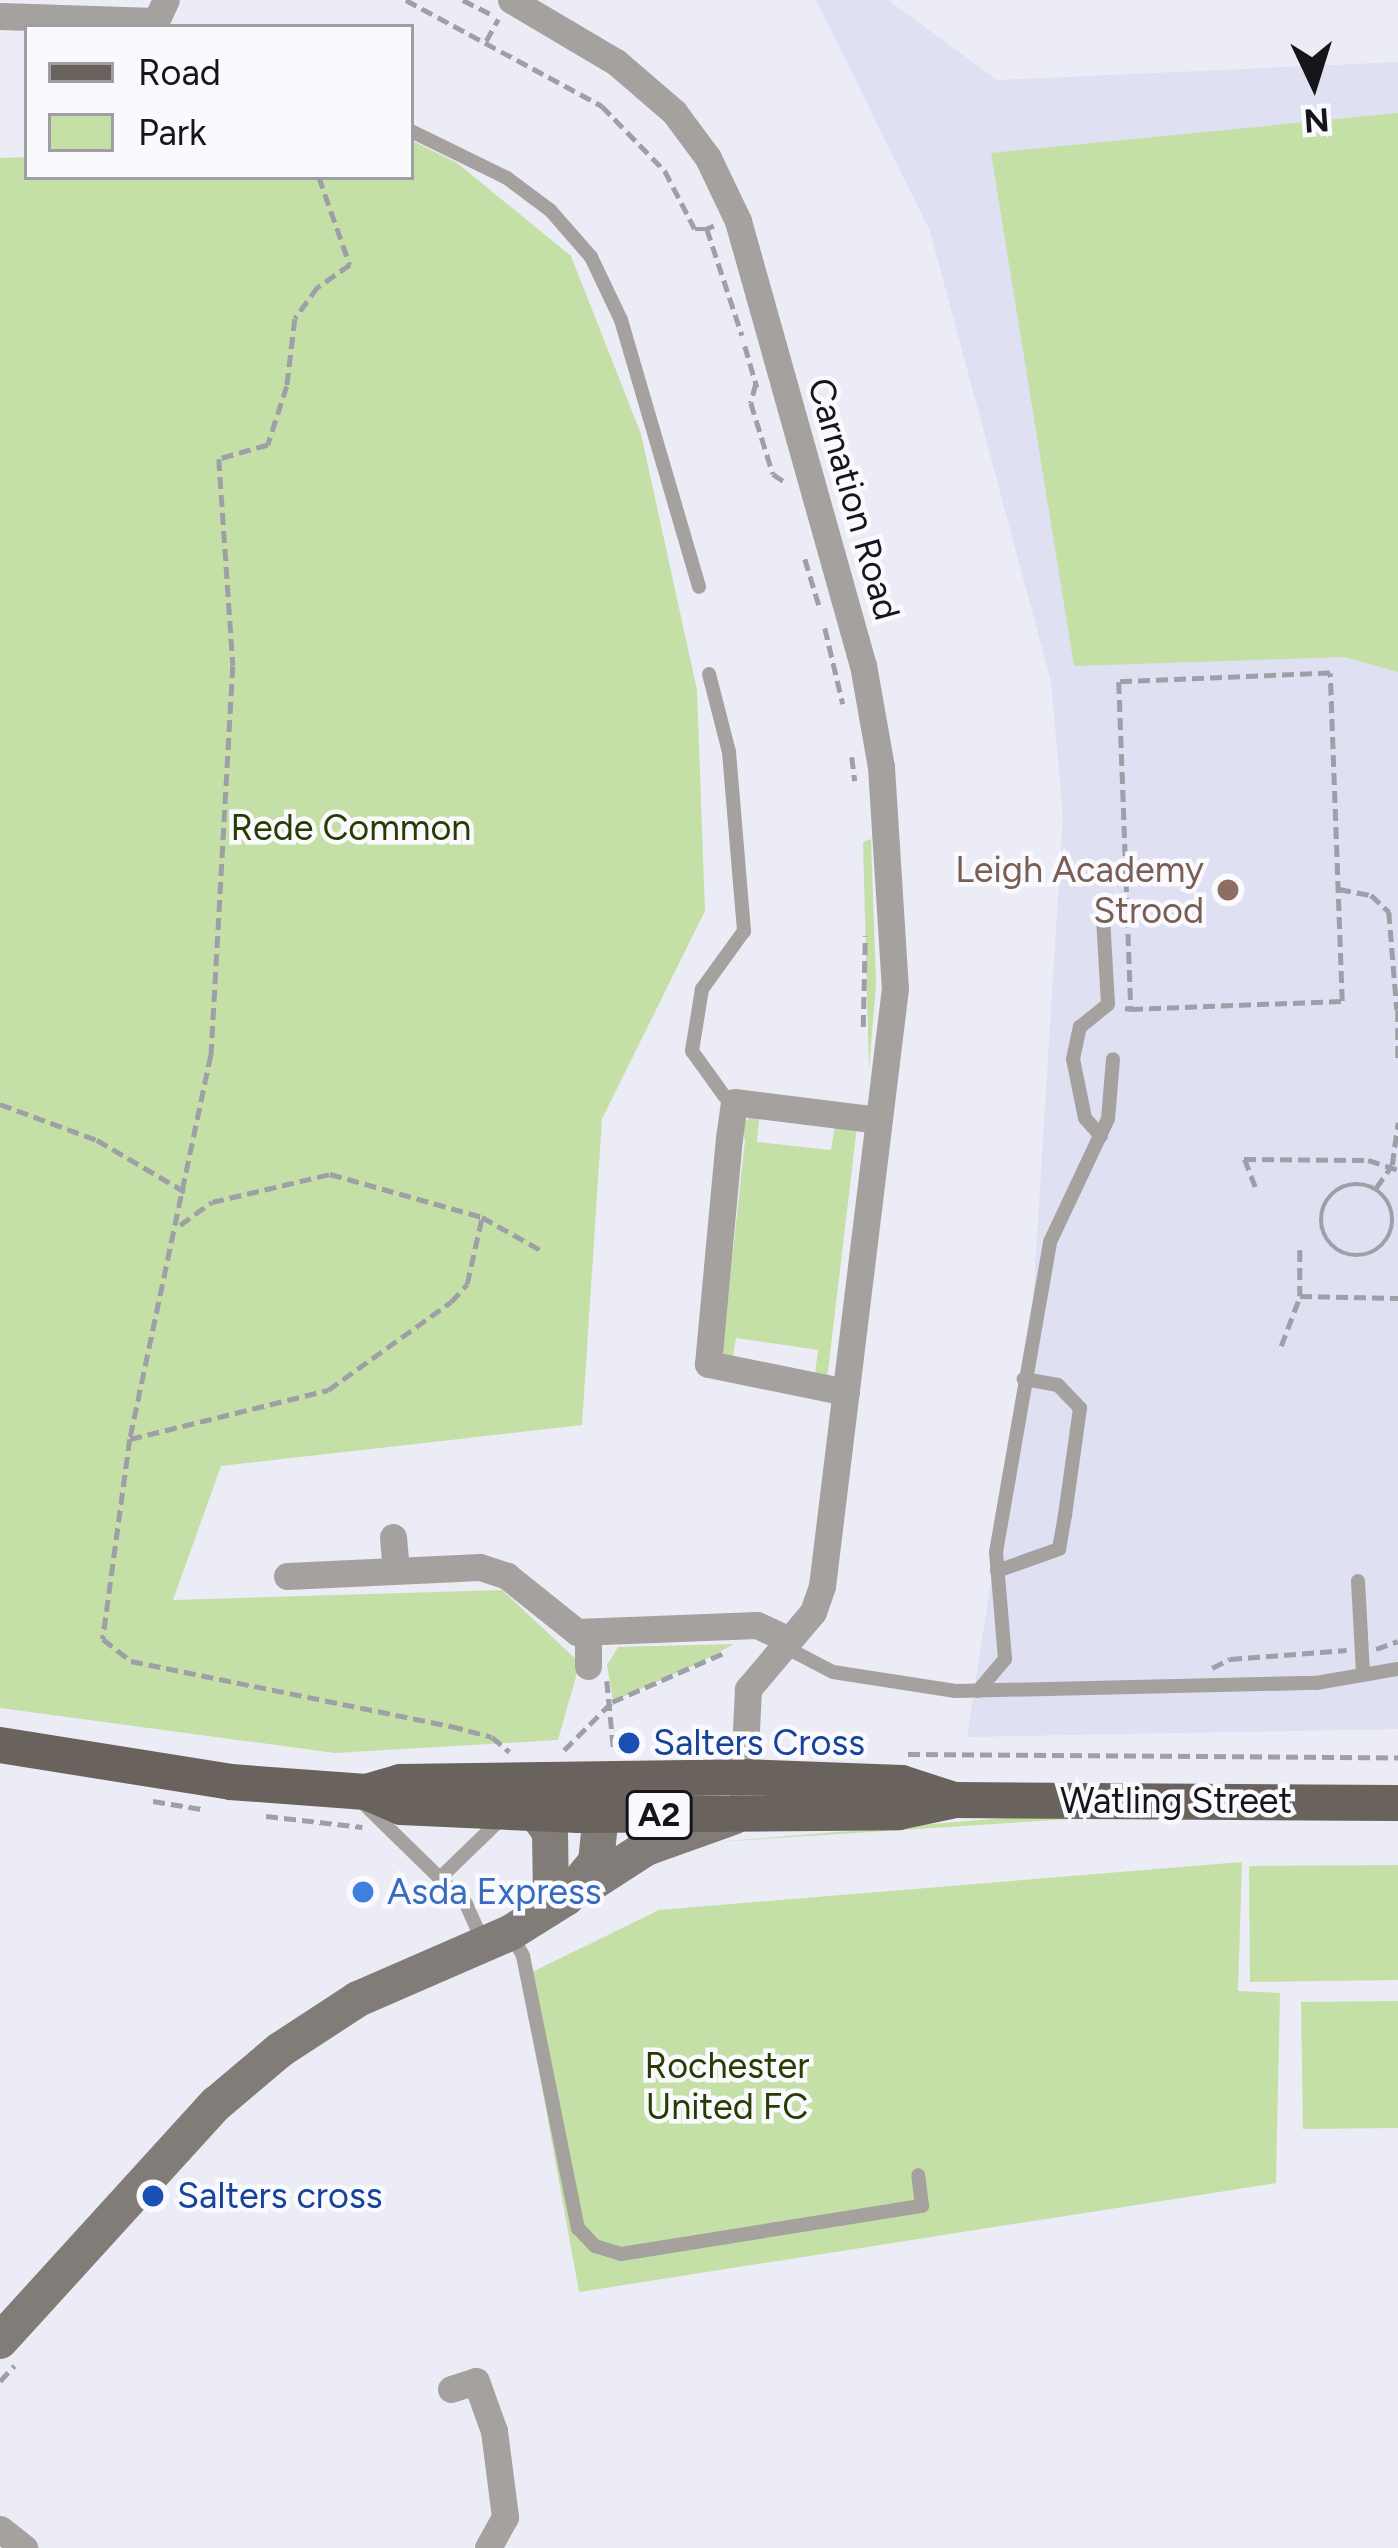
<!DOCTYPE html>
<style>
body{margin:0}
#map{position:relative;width:1398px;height:2548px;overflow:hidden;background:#ebecf6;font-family:Figtree,sans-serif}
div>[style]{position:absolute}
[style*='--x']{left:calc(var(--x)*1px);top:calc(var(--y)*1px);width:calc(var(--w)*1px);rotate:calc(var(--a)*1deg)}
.built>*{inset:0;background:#dfe0f2}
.green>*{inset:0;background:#c5e0a6}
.path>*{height:4.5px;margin-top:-2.25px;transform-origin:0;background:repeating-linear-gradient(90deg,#9e9fa7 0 12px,transparent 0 18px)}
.path>.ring{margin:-2.25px;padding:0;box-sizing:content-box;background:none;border:4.5px solid #9e9fa7;border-radius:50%}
.lane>*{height:14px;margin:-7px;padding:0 7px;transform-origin:7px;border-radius:7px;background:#a5a19e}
.street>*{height:27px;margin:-13.5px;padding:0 13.5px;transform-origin:13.5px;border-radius:13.5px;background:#a5a19e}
.secondary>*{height:36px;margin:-18px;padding:0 18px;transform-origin:18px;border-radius:18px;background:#827c78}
.primary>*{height:36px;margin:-18px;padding:0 18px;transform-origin:18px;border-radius:18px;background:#6a625d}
.dots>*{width:33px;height:33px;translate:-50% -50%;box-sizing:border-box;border:6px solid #f9f9fe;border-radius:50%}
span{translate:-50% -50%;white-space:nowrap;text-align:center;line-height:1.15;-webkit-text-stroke:9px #f9f9fe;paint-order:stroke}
.shield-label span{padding:3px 9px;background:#f9f9fe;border:3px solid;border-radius:9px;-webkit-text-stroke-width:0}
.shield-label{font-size:33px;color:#16161a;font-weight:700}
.street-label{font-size:36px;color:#16161a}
.park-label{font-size:36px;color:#263c00}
.education-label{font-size:36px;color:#785e54}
.right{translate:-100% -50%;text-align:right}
.transit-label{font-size:36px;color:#164399}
.left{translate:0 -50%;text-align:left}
.shop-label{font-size:36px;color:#366cbe}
.legend{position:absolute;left:24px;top:24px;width:390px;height:156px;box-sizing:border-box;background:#f9f9fe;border:3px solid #9e9ea3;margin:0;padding:15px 21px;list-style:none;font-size:36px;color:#16161a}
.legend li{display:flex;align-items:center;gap:24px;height:60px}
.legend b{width:60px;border:3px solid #9e9ea3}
.north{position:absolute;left:1254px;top:24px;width:120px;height:120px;-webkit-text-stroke:9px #f9f9fe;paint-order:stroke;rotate:176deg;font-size:33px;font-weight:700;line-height:48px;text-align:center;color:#16161a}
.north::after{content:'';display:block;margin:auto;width:42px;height:54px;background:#16161a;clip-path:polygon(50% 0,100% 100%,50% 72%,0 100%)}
</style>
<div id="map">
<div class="built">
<i style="clip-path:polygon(816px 0,888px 0,997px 80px,1398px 62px,1398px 1729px,967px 1737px,1032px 1316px,1063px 816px,1051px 682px,930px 231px)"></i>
</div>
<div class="green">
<i style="clip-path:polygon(1398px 113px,1398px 672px,1344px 657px,1074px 666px,991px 153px)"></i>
<i style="clip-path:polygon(411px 140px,457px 163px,571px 256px,641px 434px,697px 690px,705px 911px,602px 1119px,582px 1425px,221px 1466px,173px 1600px,502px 1590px,580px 1663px,558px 1740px,335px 1753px,0 1708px,0 158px,27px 157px,27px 177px,411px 177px)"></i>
<i style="clip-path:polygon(871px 839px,876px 984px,869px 1069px,863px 842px)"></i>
<i style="clip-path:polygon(760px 1109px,757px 1142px,831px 1150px,836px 1119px,857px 1127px,827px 1379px,814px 1381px,818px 1350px,736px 1338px,731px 1370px,721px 1362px,745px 1140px,740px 1126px)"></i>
<i style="clip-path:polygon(734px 1644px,691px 1667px,613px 1701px,607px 1665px,618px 1647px)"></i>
<i style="clip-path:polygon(1064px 1813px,1398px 1813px,1398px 1821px,1086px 1818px,716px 1842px)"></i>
<i style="clip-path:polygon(1242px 1862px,1238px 1991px,1280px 1993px,1276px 2183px,579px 2292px,522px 1977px,659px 1910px)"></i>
<i style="clip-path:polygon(1398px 1865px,1398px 1980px,1250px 1982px,1249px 1866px)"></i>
<i style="clip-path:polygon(1398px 2001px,1398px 2128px,1303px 2129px,1301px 2002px)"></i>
</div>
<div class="path">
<i style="--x:406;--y:0;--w:223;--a:28.4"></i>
<i style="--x:602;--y:106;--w:91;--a:45.9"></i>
<i style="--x:665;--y:171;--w:65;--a:62.7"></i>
<i style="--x:695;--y:229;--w:12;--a:0"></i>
<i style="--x:463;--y:0;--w:31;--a:27"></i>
<i style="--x:486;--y:41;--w:25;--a:-61"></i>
<i style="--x:319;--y:177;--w:93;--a:70.6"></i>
<i style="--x:350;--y:265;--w:39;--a:145"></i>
<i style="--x:318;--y:287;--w:39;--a:126"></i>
<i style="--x:295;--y:319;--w:67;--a:96.8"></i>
<i style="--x:287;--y:386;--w:62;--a:107.9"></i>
<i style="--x:268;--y:445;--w:51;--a:164.1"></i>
<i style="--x:219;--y:459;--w:207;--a:86.1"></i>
<i style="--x:233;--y:666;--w:390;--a:93.2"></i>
<i style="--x:211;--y:1055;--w:392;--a:101.9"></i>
<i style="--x:130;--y:1439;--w:202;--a:97.7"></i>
<i style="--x:103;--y:1639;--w:36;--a:38"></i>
<i style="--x:131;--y:1661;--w:327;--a:11.5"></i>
<i style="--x:451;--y:1726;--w:42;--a:15"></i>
<i style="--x:492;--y:1737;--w:23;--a:40"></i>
<i style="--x:714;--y:226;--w:8;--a:157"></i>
<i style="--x:707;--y:229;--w:112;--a:71.7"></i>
<i style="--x:745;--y:346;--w:43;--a:73.7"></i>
<i style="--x:756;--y:384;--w:20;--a:105"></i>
<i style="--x:751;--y:403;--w:74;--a:72.8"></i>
<i style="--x:773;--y:474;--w:14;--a:34"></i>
<i style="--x:805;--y:559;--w:48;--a:73.1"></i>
<i style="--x:825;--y:628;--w:78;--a:76.7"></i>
<i style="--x:852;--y:757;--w:24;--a:83"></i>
<i style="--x:1339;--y:889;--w:33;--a:11"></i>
<i style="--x:1371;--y:895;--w:25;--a:43"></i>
<i style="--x:1389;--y:912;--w:98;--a:85.3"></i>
<i style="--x:1125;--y:1008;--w:6;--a:9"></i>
<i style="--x:1131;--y:1009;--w:211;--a:-2.2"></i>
<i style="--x:1342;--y:1001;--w:328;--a:-92.1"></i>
<i style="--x:1330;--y:673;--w:211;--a:177.6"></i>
<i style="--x:1119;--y:682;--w:327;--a:87.9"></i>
<i style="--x:1398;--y:1010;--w:50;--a:90"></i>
<i style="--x:863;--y:1027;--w:91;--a:-88.7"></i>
<i style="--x:0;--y:1104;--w:103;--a:20.4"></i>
<i style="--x:97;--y:1140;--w:104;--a:30.5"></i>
<i class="ring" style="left:1321px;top:1184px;width:67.5px;height:67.5px"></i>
<i style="--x:1255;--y:1187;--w:30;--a:-111"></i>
<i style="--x:1244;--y:1159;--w:124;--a:0.5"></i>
<i style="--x:1368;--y:1160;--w:32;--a:18"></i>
<i style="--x:1376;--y:1188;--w:28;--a:-55"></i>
<i style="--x:1392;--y:1165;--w:43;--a:-82.1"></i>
<i style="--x:180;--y:1225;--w:39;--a:-36"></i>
<i style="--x:212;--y:1202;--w:121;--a:-13.3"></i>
<i style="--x:330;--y:1174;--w:158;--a:15.8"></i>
<i style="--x:482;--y:1217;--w:71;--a:29.4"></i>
<i style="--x:1300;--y:1250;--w:46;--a:90"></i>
<i style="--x:1281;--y:1346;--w:53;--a:-69.2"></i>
<i style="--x:1300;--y:1296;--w:98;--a:1.2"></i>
<i style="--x:130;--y:1439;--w:204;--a:-13.9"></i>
<i style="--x:328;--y:1390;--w:151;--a:-35.6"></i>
<i style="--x:451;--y:1302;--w:24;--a:-48"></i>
<i style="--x:467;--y:1284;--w:69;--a:-77.4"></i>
<i style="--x:1376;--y:1649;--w:23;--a:-20"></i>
<i style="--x:1212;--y:1668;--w:20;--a:-27"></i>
<i style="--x:1230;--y:1659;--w:117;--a:-4.4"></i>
<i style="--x:607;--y:1681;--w:72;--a:84.4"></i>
<i style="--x:564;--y:1750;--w:68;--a:-45"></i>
<i style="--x:612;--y:1702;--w:124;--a:-23.7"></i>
<i style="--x:908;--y:1754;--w:490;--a:0.4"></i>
<i style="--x:153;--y:1801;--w:49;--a:9.5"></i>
<i style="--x:266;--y:1816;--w:97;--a:6.5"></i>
<i style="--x:0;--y:2381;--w:21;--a:-47"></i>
</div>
<div class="lane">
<i style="--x:411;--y:131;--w:107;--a:26.1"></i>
<i style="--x:507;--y:178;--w:54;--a:36.7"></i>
<i style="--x:550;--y:210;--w:62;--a:48.9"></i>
<i style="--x:591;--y:257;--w:70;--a:64.5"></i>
<i style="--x:621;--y:320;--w:278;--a:73.7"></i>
<i style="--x:709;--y:674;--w:81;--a:75.6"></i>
<i style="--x:729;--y:752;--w:180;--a:85.2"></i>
<i style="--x:744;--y:931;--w:72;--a:125.9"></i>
<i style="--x:702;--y:989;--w:63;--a:99.2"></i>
<i style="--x:692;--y:1051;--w:57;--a:54.3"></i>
<i style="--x:1101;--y:1136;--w:24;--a:-132"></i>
<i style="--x:1085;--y:1118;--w:60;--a:-101.5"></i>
<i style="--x:1073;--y:1059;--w:33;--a:-78"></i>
<i style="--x:1080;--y:1027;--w:36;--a:-39"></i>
<i style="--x:1108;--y:1004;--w:104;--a:-93.3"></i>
<i style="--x:997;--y:1571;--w:66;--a:-19.5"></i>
<i style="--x:1059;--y:1549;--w:35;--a:-80"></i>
<i style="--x:1065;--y:1515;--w:108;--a:-82"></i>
<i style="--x:1080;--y:1408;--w:32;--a:-134"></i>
<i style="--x:1058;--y:1385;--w:35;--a:-170"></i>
<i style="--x:1358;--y:1581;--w:92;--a:86.9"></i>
<i style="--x:783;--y:1646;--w:56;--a:27.5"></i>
<i style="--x:833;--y:1672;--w:124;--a:8.8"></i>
<i style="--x:956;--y:1691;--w:360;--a:-1.3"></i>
<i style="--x:1316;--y:1683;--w:83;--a:-9.7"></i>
<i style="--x:978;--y:1691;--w:42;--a:-49.8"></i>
<i style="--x:1005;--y:1659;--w:107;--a:-94.8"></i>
<i style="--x:996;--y:1552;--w:315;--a:-80.1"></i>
<i style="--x:1050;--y:1242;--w:136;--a:-64.8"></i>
<i style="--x:1108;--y:1119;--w:60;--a:-85.2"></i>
<i style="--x:364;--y:1804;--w:143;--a:44.4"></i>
<i style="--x:466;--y:1904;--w:44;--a:65.8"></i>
<i style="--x:440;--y:1878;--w:88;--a:-44.1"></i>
<i style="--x:511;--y:1934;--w:25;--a:61"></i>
<i style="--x:523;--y:1956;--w:278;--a:78.6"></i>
<i style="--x:578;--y:2228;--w:25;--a:47"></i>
<i style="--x:595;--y:2246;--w:27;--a:17"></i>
<i style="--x:621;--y:2254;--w:305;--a:-9.1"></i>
<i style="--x:922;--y:2206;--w:31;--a:-97"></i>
</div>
<div class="street">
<i style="--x:511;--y:0;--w:122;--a:30.6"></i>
<i style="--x:616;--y:62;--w:77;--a:40.8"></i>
<i style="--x:674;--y:112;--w:57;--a:53.5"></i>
<i style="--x:708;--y:158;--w:70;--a:64.5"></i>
<i style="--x:738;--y:221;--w:461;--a:74.3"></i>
<i style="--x:863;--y:665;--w:104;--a:80"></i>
<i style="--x:881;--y:767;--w:221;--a:86.4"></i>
<i style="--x:895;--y:988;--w:602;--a:96.96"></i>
<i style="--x:822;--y:1586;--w:28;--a:109"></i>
<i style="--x:813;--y:1612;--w:101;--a:130.2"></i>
<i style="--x:748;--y:1689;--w:103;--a:92.8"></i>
<i style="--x:0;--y:16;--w:156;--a:1.8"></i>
<i style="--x:156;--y:21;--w:23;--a:-65"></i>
<i style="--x:846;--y:1392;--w:141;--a:-168.5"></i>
<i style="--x:708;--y:1364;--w:227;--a:-84.7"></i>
<i style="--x:729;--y:1138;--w:36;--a:-82"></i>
<i style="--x:734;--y:1102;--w:145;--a:7.1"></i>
<i style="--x:393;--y:1537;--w:33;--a:85"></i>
<i style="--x:287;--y:1576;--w:193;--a:-2.7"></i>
<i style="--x:480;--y:1567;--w:28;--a:18"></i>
<i style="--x:507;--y:1576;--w:90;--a:38.7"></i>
<i style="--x:577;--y:1632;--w:180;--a:-2.2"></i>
<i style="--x:757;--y:1625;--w:35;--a:25"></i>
<i style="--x:588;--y:1633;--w:33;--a:90"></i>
<i style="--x:451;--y:2389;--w:26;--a:-18"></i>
<i style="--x:476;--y:2381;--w:53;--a:70.2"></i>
<i style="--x:494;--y:2431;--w:87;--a:82.7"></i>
<i style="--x:505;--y:2517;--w:35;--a:119"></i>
<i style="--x:0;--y:2529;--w:31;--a:38"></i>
</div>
<div class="secondary">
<i style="--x:536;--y:1813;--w:24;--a:54"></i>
<i style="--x:550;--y:1832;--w:65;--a:89.1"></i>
<i style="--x:584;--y:1888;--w:74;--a:-32.8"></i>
<i style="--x:646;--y:1848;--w:92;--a:-19.6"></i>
<i style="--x:0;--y:2341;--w:321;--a:-47.7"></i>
<i style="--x:216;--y:2104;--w:84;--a:-40.2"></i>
<i style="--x:280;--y:2050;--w:93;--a:-33.2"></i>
<i style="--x:358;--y:1999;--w:166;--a:-23.5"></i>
<i style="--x:510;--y:1933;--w:66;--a:-32"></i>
<i style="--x:566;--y:1898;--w:47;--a:-50.2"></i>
<i style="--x:596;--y:1862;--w:77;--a:-84.1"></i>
</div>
<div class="primary">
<i style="--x:0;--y:1745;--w:233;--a:9.1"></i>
<i style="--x:230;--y:1782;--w:136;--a:4.2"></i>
<i style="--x:366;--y:1792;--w:35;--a:-16"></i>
<i style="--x:400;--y:1782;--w:343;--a:-0.8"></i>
<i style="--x:743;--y:1777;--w:159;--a:2.2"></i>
<i style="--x:902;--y:1783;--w:52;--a:18.1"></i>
<i style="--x:366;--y:1792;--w:38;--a:23"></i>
<i style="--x:401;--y:1807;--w:178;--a:2.6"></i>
<i style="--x:579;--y:1815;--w:320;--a:-0.5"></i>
<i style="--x:899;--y:1812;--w:57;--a:-12.1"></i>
<i style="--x:955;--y:1800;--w:443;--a:0.4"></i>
</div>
<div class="dots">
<i style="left:1228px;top:890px;background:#8d6e63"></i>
<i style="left:629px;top:1743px;background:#1a4fb4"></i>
<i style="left:363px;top:1892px;background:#3f7fe0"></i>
<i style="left:153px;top:2196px;background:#1a4fb4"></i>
</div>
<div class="shield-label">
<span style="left:659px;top:1815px">A2</span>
</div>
<div class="street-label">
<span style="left:854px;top:499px;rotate:74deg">Carnation Road</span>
<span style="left:1176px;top:1801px">Watling Street</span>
</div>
<div class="park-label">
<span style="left:351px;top:828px">Rede Common</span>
<span style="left:727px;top:2086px">Rochester<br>United FC</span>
</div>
<div class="education-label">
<span class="right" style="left:1204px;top:890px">Leigh Academy<br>Strood</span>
</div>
<div class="transit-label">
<span class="left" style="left:653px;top:1743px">Salters Cross</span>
<span class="left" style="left:177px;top:2196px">Salters cross</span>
</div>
<div class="shop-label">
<span class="left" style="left:387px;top:1892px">Asda Express</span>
</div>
<ul class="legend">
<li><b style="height:15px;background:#6a625d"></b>Road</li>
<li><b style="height:33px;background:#c5e0a6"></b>Park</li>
</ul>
<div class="north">N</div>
</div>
